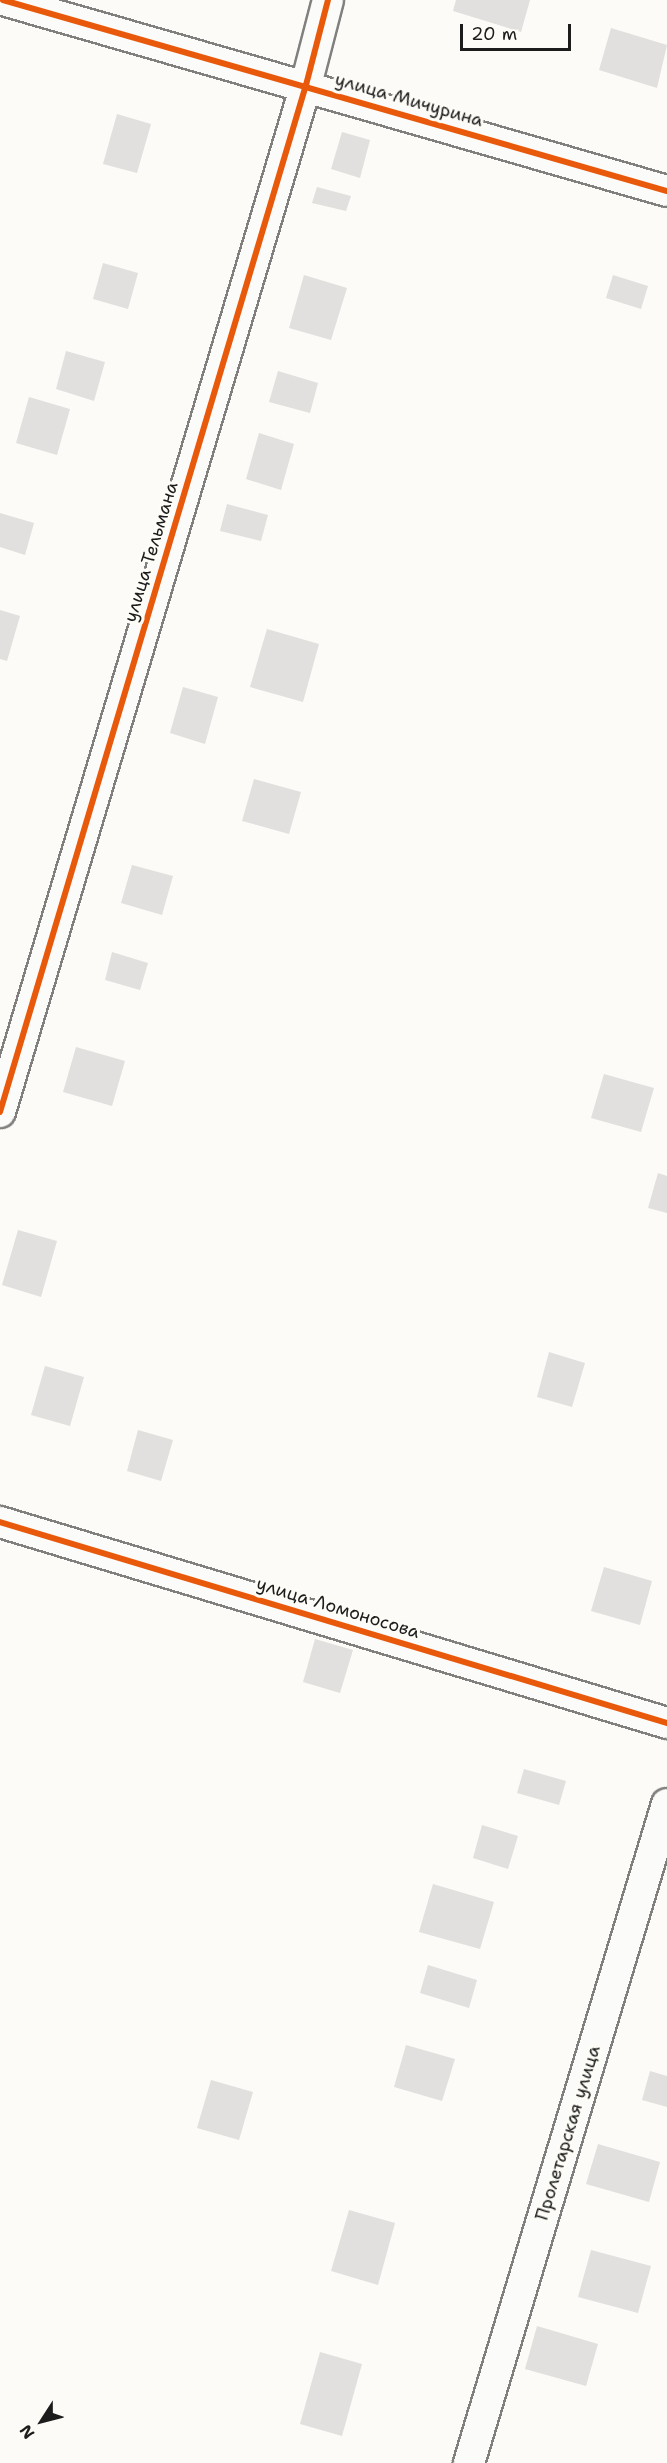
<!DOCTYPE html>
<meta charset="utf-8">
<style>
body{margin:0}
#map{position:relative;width:667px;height:2463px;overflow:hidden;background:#fcfbf8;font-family:"Shantell Sans",sans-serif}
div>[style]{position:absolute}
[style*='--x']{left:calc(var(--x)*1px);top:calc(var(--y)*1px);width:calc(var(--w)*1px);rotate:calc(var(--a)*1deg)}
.building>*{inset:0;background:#e1e0de}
.roads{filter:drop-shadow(2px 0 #81807f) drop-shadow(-2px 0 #81807f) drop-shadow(0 2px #81807f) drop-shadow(0 -2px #81807f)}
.street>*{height:30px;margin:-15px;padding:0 15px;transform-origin:15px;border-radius:15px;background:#fbfbf9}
.cycleway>*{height:6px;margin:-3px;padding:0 3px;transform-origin:3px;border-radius:3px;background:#e8590c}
span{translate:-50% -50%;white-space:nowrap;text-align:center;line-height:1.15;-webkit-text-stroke:6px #fdfcf7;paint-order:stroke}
.street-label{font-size:18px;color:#1c1c1c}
.north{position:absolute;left:12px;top:2391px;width:60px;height:60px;-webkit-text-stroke:4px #fdfcf7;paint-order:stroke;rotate:234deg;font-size:16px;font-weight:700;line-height:24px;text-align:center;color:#1c1c1c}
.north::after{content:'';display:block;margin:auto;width:21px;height:27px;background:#1c1c1c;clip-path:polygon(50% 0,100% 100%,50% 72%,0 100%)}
.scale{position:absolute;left:460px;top:24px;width:111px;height:27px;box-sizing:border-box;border:3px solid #1c1c1c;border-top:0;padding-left:8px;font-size:18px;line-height:21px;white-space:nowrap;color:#1c1c1c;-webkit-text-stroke:4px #fdfcf7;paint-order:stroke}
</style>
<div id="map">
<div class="building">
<i style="clip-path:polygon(456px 0,530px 0,521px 32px,453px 11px)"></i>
<i style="clip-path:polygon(611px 28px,667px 45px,657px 88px,599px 70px)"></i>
<i style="clip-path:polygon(117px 114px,151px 124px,137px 173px,103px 164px)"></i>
<i style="clip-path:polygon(342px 132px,370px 140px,360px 178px,331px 169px)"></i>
<i style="clip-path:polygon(317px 187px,351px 196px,346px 211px,312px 203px)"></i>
<i style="clip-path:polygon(103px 263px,138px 273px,128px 309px,93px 299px)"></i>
<i style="clip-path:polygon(304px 275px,347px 288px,331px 340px,289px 328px)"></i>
<i style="clip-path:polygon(613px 275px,648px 286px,641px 309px,606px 298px)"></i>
<i style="clip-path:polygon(66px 351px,105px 362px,94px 401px,56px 389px)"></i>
<i style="clip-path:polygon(278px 371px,318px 383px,310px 413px,269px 402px)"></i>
<i style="clip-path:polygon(29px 397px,70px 409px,57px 455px,16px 443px)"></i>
<i style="clip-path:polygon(259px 433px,294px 444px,281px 490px,246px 479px)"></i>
<i style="clip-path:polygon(227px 504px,268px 515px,261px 541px,220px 531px)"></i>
<i style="clip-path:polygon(0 513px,34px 523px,25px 555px,0 547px)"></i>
<i style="clip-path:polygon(0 610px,20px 616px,7px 661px,0 659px)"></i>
<i style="clip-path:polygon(267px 629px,319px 644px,303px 702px,250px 687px)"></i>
<i style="clip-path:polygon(183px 687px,218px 697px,205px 744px,170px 733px)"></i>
<i style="clip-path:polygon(254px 779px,301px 792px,289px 834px,242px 821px)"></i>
<i style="clip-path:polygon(132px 865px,173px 876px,162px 915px,121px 903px)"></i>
<i style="clip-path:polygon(112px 952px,148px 963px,140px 990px,105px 980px)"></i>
<i style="clip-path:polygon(76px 1047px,125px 1061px,112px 1106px,63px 1092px)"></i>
<i style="clip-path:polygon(604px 1074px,654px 1088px,641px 1132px,591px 1118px)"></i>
<i style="clip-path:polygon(658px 1173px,667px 1176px,667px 1213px,648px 1208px)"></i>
<i style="clip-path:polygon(18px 1230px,57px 1241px,41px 1297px,2px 1285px)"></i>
<i style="clip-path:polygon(549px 1352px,585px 1363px,572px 1407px,537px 1397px)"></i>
<i style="clip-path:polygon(45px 1366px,84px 1377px,70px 1426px,31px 1415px)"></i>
<i style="clip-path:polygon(138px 1430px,173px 1440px,161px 1481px,127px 1471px)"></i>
<i style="clip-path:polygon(604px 1567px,652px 1581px,640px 1625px,591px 1611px)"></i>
<i style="clip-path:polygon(315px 1639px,353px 1650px,340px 1693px,303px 1682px)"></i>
<i style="clip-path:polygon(524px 1769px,566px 1781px,559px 1805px,517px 1793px)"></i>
<i style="clip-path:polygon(482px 1825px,518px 1836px,508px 1869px,473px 1858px)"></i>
<i style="clip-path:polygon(433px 1884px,494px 1902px,480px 1949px,419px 1932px)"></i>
<i style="clip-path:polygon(428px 1965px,477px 1980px,469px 2008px,420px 1993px)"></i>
<i style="clip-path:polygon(406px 2045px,455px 2059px,442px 2101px,394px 2087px)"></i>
<i style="clip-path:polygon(650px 2071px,667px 2076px,667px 2107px,642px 2100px)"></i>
<i style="clip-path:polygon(211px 2080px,253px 2092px,239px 2140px,197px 2128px)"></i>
<i style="clip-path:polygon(598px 2144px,660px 2162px,649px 2202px,586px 2184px)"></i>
<i style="clip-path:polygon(349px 2210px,395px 2223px,378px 2285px,331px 2271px)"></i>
<i style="clip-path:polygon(591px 2250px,651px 2266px,638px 2313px,578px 2297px)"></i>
<i style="clip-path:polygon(537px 2326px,598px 2344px,586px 2386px,525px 2369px)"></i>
<i style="clip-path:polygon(320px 2352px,362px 2364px,342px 2436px,300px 2424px)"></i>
</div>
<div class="roads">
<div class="street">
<i style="--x:3;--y:0;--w:691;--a:16.05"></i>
<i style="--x:0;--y:1112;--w:1072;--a:-73.41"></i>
<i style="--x:306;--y:85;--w:88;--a:-75.5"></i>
<i style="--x:0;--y:1522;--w:697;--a:16.77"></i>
<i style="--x:469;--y:2463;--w:688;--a:-73.28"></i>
</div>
</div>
<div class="cycleway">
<i style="--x:3;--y:0;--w:691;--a:16.05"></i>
<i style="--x:0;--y:1112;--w:1072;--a:-73.41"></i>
<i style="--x:306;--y:85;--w:88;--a:-75.5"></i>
<i style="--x:0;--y:1522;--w:697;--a:16.77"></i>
</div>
<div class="street-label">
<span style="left:409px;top:100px;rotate:16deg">улица Мичурина</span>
<span style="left:151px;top:552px;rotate:-73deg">улица Тельмана</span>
<span style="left:338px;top:1608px;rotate:17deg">улица Ломоносова</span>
<span style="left:568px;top:2133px;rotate:-73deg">Пролетарская улица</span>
</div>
<div class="north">N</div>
<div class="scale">20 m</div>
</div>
